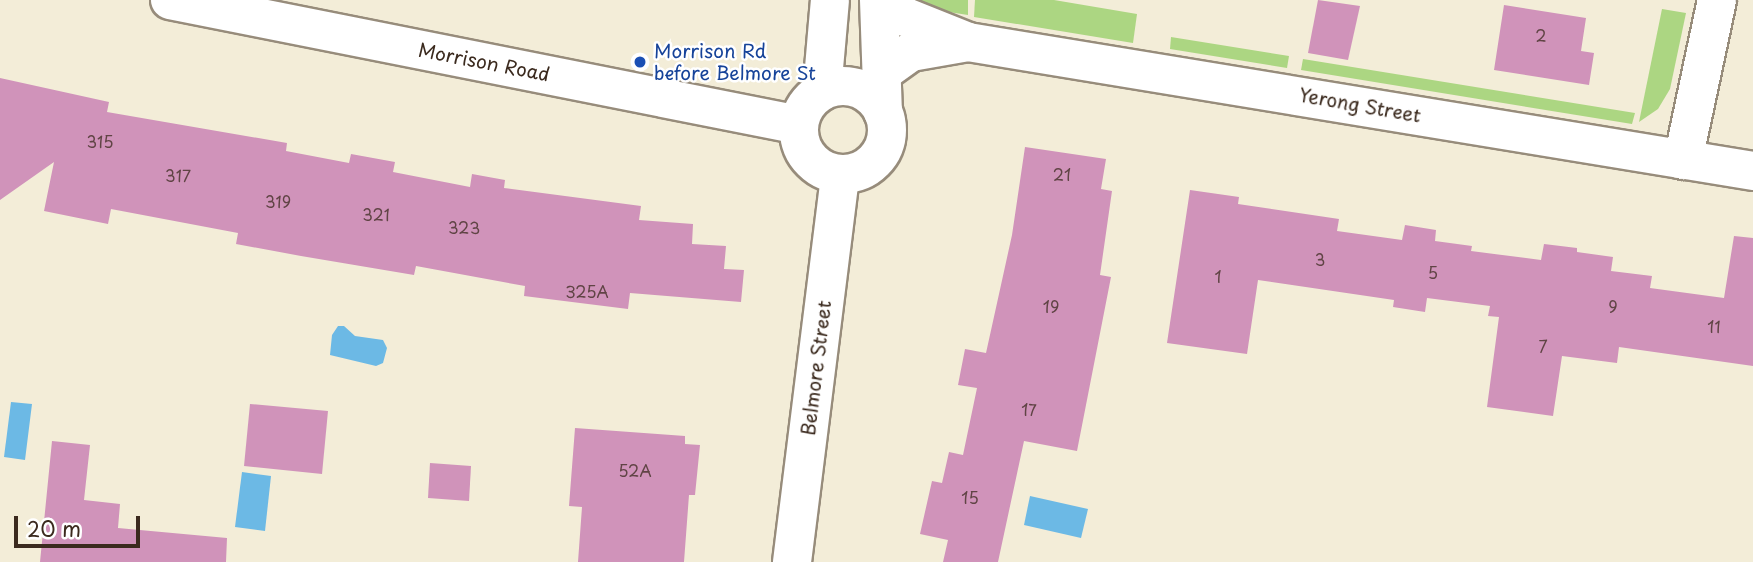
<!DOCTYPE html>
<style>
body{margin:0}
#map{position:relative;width:1753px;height:562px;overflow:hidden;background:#f3edd8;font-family:"Playpen Sans",sans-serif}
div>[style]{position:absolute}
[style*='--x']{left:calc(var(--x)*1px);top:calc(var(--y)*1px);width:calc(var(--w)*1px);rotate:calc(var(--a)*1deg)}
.green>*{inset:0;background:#acd682}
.water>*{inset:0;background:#6cb9e5}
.building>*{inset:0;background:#d093ba}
.roads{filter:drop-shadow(2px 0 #978c7b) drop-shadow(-2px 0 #978c7b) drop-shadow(0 2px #978c7b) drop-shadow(0 -2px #978c7b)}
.minor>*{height:38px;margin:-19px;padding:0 19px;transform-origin:19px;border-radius:19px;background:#fff}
.minor>.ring{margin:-19px;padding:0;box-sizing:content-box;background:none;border:38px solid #fff;border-radius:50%}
.dots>*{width:19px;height:19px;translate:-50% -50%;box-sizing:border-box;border:4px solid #fff;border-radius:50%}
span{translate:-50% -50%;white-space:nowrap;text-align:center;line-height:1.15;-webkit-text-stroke:5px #fff;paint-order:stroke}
.number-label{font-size:16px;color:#604445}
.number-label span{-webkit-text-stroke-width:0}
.transit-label{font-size:19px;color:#164399}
.left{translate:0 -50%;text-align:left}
.street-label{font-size:19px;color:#3b2a1e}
.scale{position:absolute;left:14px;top:516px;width:126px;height:32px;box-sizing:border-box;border:4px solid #3b2a1e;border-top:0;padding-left:9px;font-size:21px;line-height:24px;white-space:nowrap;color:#3b2a1e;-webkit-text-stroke:5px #fff;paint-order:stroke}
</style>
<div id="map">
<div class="green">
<i style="clip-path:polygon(910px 0,968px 0,968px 15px,923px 8px)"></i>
<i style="clip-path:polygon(975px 0,1054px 0,1137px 14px,1133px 43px,974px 17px)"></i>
<i style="clip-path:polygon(1662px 9px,1686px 13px,1670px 89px,1658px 109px,1639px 122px)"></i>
<i style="clip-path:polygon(1171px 37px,1289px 56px,1287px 68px,1170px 49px)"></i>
<i style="clip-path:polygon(1303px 59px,1635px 113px,1632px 124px,1301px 70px)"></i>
</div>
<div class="water">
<i style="clip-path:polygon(338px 326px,344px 326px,355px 336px,383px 340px,387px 348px,383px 363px,376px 366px,330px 355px,332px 335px)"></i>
<i style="clip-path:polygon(11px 402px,32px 404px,25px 460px,4px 457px)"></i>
<i style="clip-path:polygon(242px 472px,271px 476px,265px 531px,235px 527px)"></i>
<i style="clip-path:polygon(1030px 496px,1088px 509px,1081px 538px,1024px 525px)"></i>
</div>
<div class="building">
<i style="clip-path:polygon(1318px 0,1360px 6px,1348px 60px,1308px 53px)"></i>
<i style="clip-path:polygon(1504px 5px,1586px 18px,1581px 51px,1594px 53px,1589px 85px,1494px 70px)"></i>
<i style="clip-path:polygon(0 78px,109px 102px,107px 112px,287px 143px,286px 151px,349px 163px,351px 154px,395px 162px,393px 172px,470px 187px,472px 174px,505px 180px,504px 188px,641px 206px,639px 220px,693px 224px,692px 244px,726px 246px,724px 269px,744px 270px,741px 302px,630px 293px,628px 309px,524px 296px,525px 286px,416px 266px,414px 275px,301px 256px,236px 244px,238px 233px,111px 209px,108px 224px,44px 211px,54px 162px,0 200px)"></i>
<i style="clip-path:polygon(1025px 147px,1106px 159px,1101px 189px,1112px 191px,1100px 275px,1111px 277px,1077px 451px,1024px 441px,998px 562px,943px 562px,948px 540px,920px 534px,932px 481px,942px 483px,949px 452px,963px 455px,977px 388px,958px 385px,965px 349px,986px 353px,1012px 235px)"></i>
<i style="clip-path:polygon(1190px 190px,1239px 197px,1238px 204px,1339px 219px,1337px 231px,1402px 240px,1405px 225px,1436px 230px,1435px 241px,1472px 246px,1471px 251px,1541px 260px,1544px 244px,1577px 248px,1577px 252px,1613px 257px,1611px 271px,1652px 276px,1650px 288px,1724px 298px,1734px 236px,1753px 238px,1753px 366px,1619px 347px,1617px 363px,1562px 356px,1553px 416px,1487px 407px,1499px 317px,1488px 316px,1490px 306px,1427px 298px,1425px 312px,1393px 307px,1394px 300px,1258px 280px,1247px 354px,1167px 343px)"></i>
<i style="clip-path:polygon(250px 404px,328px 411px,322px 474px,244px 466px)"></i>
<i style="clip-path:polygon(575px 428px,685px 436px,685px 444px,700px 445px,695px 495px,689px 495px,684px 562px,578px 562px,582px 507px,569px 506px)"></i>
<i style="clip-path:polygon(52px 441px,90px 445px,84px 500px,120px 504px,118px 528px,227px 538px,226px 562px,40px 562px)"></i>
<i style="clip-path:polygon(430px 463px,471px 466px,469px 501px,428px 498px)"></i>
</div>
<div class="roads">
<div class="minor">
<i style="--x:170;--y:0;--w:641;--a:11.24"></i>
<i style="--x:879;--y:0;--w:112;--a:88"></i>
<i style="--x:890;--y:0;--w:21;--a:51"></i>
<i style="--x:903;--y:16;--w:70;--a:21.8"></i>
<i style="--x:968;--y:42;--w:796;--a:9.33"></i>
<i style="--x:883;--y:72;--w:34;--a:-36"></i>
<i style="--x:911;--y:52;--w:58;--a:-10"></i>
<i class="ring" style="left:799px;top:86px;width:50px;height:50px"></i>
<i style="--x:822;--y:91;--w:91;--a:-85"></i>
<i style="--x:1683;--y:160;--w:164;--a:-78"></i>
<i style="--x:792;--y:562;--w:391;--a:-82.9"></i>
</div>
</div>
<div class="dots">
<i style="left:640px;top:62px;background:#1a4fb4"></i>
</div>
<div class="number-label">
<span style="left:1541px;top:35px">2</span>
<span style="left:100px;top:141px">315</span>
<span style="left:1062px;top:174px">21</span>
<span style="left:178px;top:175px">317</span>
<span style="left:278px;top:201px">319</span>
<span style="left:376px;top:214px">321</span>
<span style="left:464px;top:227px">323</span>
<span style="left:1320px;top:259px">3</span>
<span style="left:1433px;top:272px">5</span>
<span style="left:1218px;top:276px">1</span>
<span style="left:587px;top:291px">325A</span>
<span style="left:1051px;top:306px">19</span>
<span style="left:1613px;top:306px">9</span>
<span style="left:1714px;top:326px">11</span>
<span style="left:1543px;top:346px">7</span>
<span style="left:1029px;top:409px">17</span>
<span style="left:635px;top:470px">52A</span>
<span style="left:970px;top:497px">15</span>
</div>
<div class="transit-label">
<span class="left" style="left:654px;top:62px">Morrison Rd<br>before Belmore St</span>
</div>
<div class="street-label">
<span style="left:484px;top:62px;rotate:11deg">Morrison Road</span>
<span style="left:1360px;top:105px;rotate:10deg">Yerong Street</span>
<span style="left:816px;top:368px;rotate:-83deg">Belmore Street</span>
</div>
<div class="scale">20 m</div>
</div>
